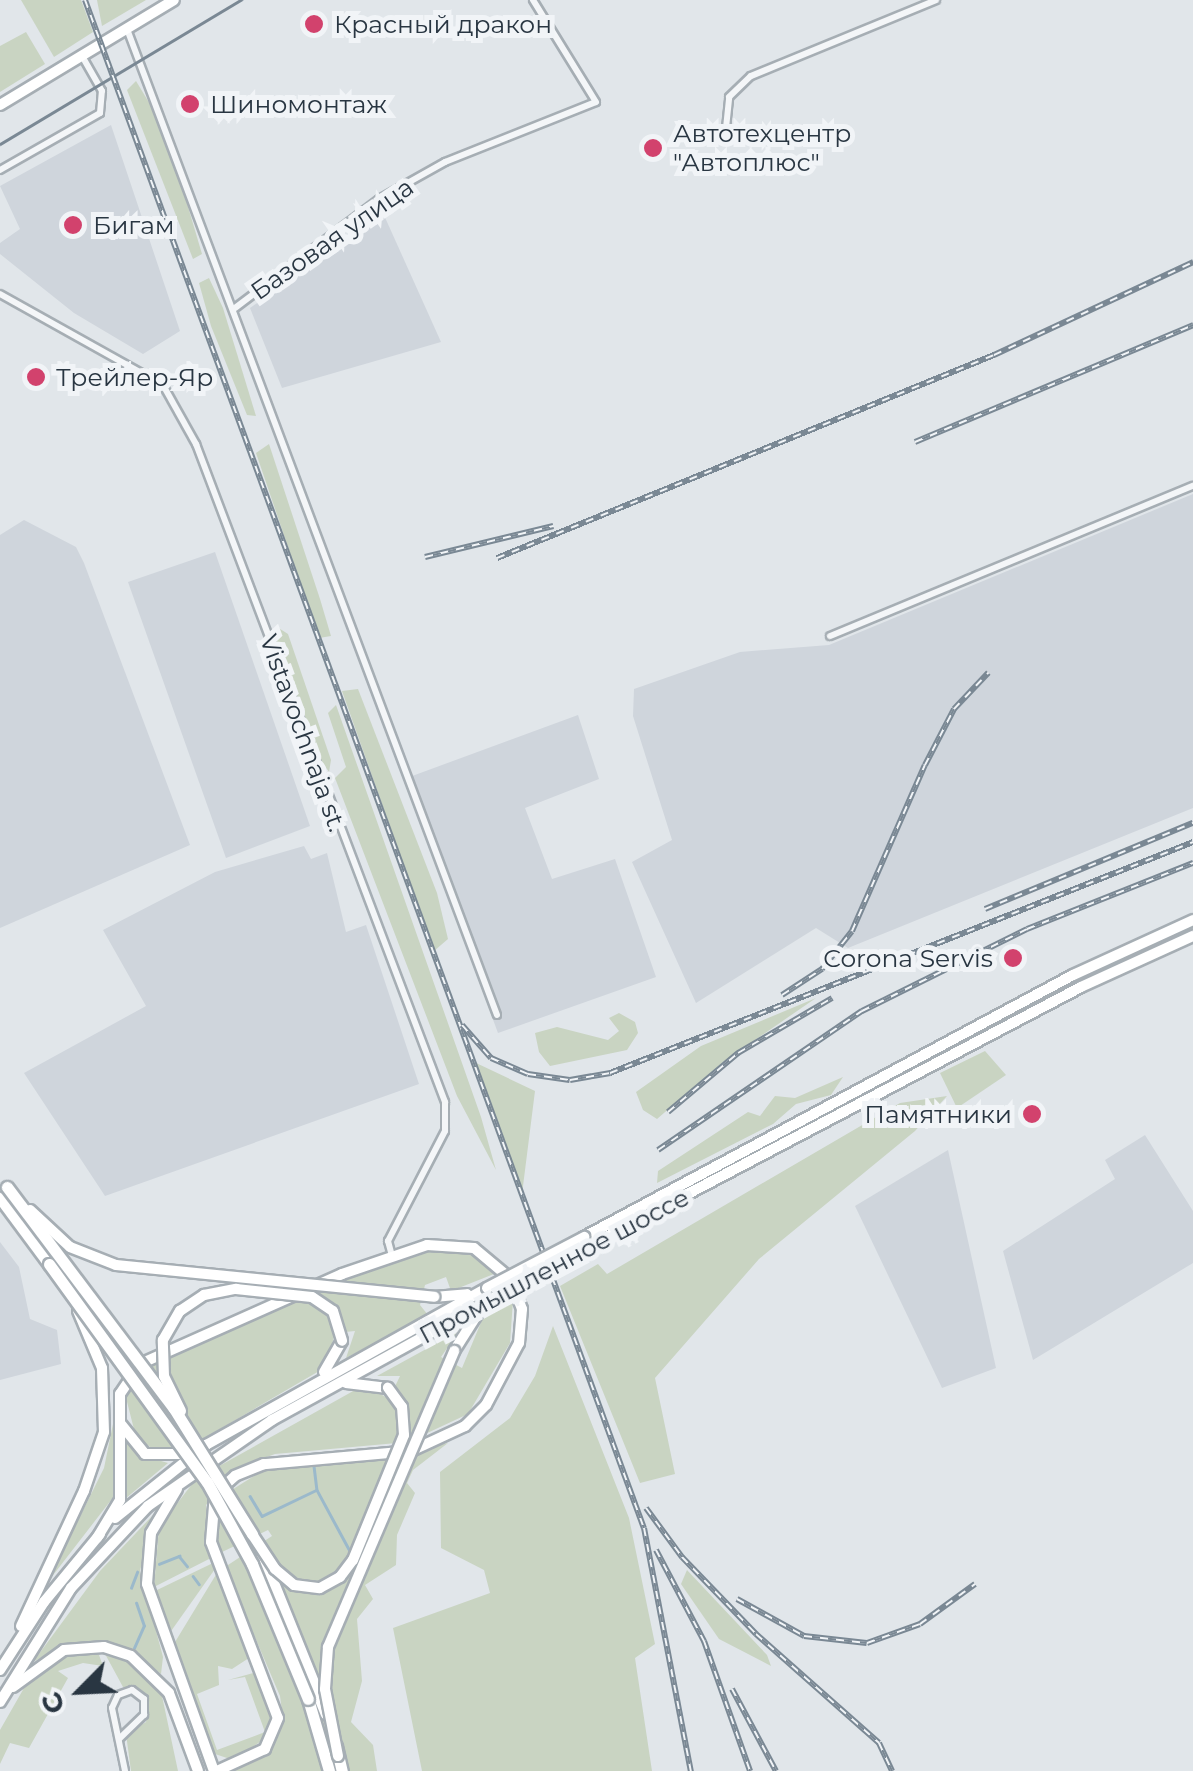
<!DOCTYPE html>
<meta charset="utf-8">
<style>
body{margin:0}
#map{position:relative;width:1193px;height:1771px;overflow:hidden;background:#e1e6ea;font-family:Montserrat,sans-serif}
div>[style]{position:absolute}
[style*='--x']{left:calc(var(--x)*1px);top:calc(var(--y)*1px);width:calc(var(--w)*1px);rotate:calc(var(--a)*1deg)}
.built>*{inset:0;background:#cfd5dc}
.green>*{inset:0;background:#c9d4c2}
.stream>*{height:2.5px;margin:-1.25px;padding:0 1.25px;transform-origin:1.25px;border-radius:1.25px;background:#9bb9cb}
.roads{filter:drop-shadow(2px 0 #a6aeb4) drop-shadow(-2px 0 #a6aeb4) drop-shadow(0 2px #a6aeb4) drop-shadow(0 -2px #a6aeb4)}
.minor>*{height:6px;margin:-3px;padding:0 3px;transform-origin:3px;border-radius:3px;background:#f4f6f8}
.secondary>*{height:10px;margin:-5px;padding:0 5px;transform-origin:5px;border-radius:5px;background:#fff}
.primary>*{height:10px;margin:-5px;padding:0 5px;transform-origin:5px;border-radius:5px;background:#fff}
.trunk>*{height:11px;margin:-5.5px;padding:0 5.5px;transform-origin:5.5px;border-radius:5.5px;background:#fff}
.tram>*{height:2.5px;margin:-1.25px;padding:0 1.25px;transform-origin:1.25px;border-radius:1.25px;background:#7a8894}
.rail>*{height:6px;margin-top:-3px;transform-origin:0;background:repeating-linear-gradient(90deg,#f1f4f7 0 8px,#7a8894 0 16px);box-sizing:border-box;border-block:2px solid #7a8894}
.bridges{filter:drop-shadow(2px 0 #a6aeb4) drop-shadow(-2px 0 #a6aeb4) drop-shadow(0 2px #a6aeb4) drop-shadow(0 -2px #a6aeb4)}
.secondary-bridge>*{height:10px;margin:-5px;padding:0 5px;transform-origin:5px;border-radius:5px;background:#fff}
.trunk-bridge>*{height:11px;margin:-5.5px;padding:0 5.5px;transform-origin:5.5px;border-radius:5.5px;background:#fff}
.dots>*{width:28px;height:28px;translate:-50% -50%;box-sizing:border-box;border:5px solid #f1f4f7;border-radius:50%}
span{translate:-50% -50%;white-space:nowrap;text-align:center;line-height:1.15;-webkit-text-stroke:10px #f1f4f7;paint-order:stroke}
.poi-label{font-size:25px;color:#293642}
.left{translate:0 -50%;text-align:left}
.right{translate:-100% -50%;text-align:right}
.street-label{font-size:25px;color:#293642}
.north{position:absolute;left:30px;top:1641px;width:100px;height:100px;-webkit-text-stroke:8px #f1f4f7;paint-order:stroke;rotate:246deg;font-size:28px;font-weight:700;line-height:40px;text-align:center;color:#293642}
.north::after{content:'';display:block;margin:auto;width:35px;height:45px;background:#293642;clip-path:polygon(50% 0,100% 100%,50% 72%,0 100%)}
</style>
<div id="map">
<div class="built">
<i style="clip-path:polygon(111px 125px,180px 331px,143px 354px,74px 313px,0 254px,0 243px,20px 229px,0 186px)"></i>
<i style="clip-path:polygon(383px 213px,441px 342px,282px 388px,250px 308px)"></i>
<i style="clip-path:polygon(1193px 494px,1193px 808px,848px 948px,816px 928px,696px 1003px,632px 862px,672px 840px,633px 716px,634px 689px,740px 652px,829px 645px)"></i>
<i style="clip-path:polygon(24px 520px,76px 547px,84px 563px,190px 845px,0 928px,0 535px)"></i>
<i style="clip-path:polygon(215px 552px,310px 826px,226px 858px,128px 582px)"></i>
<i style="clip-path:polygon(578px 715px,599px 779px,525px 808px,552px 879px,615px 859px,656px 977px,498px 1033px,404px 779px)"></i>
<i style="clip-path:polygon(304px 846px,311px 859px,327px 853px,346px 932px,366px 925px,419px 1084px,105px 1196px,24px 1073px,146px 1006px,103px 930px,215px 872px)"></i>
<i style="clip-path:polygon(1145px 1135px,1193px 1211px,1193px 1263px,1033px 1360px,1003px 1251px,1115px 1179px,1105px 1160px)"></i>
<i style="clip-path:polygon(948px 1150px,996px 1368px,942px 1388px,855px 1206px)"></i>
<i style="clip-path:polygon(0 1242px,19px 1267px,30px 1319px,57px 1330px,61px 1364px,0 1380px)"></i>
</div>
<div class="green">
<i style="clip-path:polygon(21px 0,81px 0,93px 32px,54px 57px)"></i>
<i style="clip-path:polygon(97px 0,146px 0,102px 26px)"></i>
<i style="clip-path:polygon(26px 32px,45px 64px,0 92px,0 46px)"></i>
<i style="clip-path:polygon(136px 81px,165px 129px,202px 254px,193px 259px,127px 90px)"></i>
<i style="clip-path:polygon(209px 278px,223px 308px,256px 416px,247px 415px,211px 326px,199px 283px)"></i>
<i style="clip-path:polygon(269px 444px,320px 599px,331px 636px,319px 638px,256px 453px)"></i>
<i style="clip-path:polygon(277px 627px,288px 634px,331px 760px,329px 772px,311px 746px,273px 633px)"></i>
<i style="clip-path:polygon(358px 689px,437px 893px,448px 939px,434px 951px,342px 691px)"></i>
<i style="clip-path:polygon(336px 705px,481px 1117px,496px 1170px,457px 1096px,335px 778px,346px 767px,328px 713px)"></i>
<i style="clip-path:polygon(1193px 924px,1193px 931px,1007px 1021px,1004px 1016px,1071px 980px)"></i>
<i style="clip-path:polygon(816px 998px,723px 1062px,657px 1119px,643px 1110px,636px 1092px,701px 1046px)"></i>
<i style="clip-path:polygon(619px 1013px,635px 1022px,638px 1033px,627px 1050px,550px 1066px,539px 1052px,535px 1033px,557px 1027px,608px 1040px,619px 1031px,609px 1018px)"></i>
<i style="clip-path:polygon(985px 1051px,1006px 1075px,957px 1108px,940px 1073px)"></i>
<i style="clip-path:polygon(474px 1062px,535px 1091px,522px 1194px,502px 1133px)"></i>
<i style="clip-path:polygon(843px 1077px,831px 1095px,796px 1104px,773px 1124px,657px 1183px,658px 1171px,748px 1112px,760px 1116px,775px 1096px,795px 1098px)"></i>
<i style="clip-path:polygon(947px 1096px,915px 1131px,759px 1259px,655px 1378px,675px 1474px,640px 1483px,560px 1286px,598px 1264px,607px 1274px,900px 1103px)"></i>
<i style="clip-path:polygon(442px 1246px,476px 1254px,499px 1272px,451px 1291px,446px 1277px,425px 1285px,420px 1305px,428px 1315px,346px 1358px,355px 1331px,335px 1333px,326px 1367px,184px 1450px,153px 1449px,136px 1437px,125px 1394px,132px 1379px,154px 1363px,337px 1281px)"></i>
<i style="clip-path:polygon(513px 1300px,510px 1343px,468px 1414px,408px 1442px,275px 1454px,236px 1468px,206px 1505px,211px 1558px,154px 1587px,159px 1527px,196px 1479px,355px 1390px,372px 1389px,389px 1399px,400px 1376px,377px 1376px,459px 1331px,441px 1357px,462px 1368px,482px 1320px)"></i>
<i style="clip-path:polygon(553px 1326px,629px 1518px,655px 1644px,635px 1658px,652px 1771px,422px 1771px,393px 1628px,490px 1593px,484px 1570px,441px 1548px,440px 1472px,510px 1418px,535px 1376px)"></i>
<i style="clip-path:polygon(113px 1424px,115px 1495px,47px 1583px,104px 1468px)"></i>
<i style="clip-path:polygon(121px 1434px,140px 1455px,168px 1463px,125px 1499px)"></i>
<i style="clip-path:polygon(448px 1443px,413px 1470px,407px 1483px,415px 1493px,397px 1535px,396px 1565px,365px 1585px,373px 1599px,357px 1619px,362px 1681px,351px 1722px,373px 1745px,377px 1771px,234px 1771px,274px 1745px,283px 1719px,280px 1696px,225px 1567px,272px 1536px,268px 1530px,220px 1553px,213px 1513px,222px 1496px,267px 1468px,382px 1458px)"></i>
<i style="clip-path:polygon(154px 1514px,140px 1571px,163px 1657px,161px 1674px,131px 1650px,104px 1642px,63px 1645px,33px 1662px,100px 1571px)"></i>
<i style="clip-path:polygon(213px 1563px,215px 1569px,169px 1634px,155px 1591px)"></i>
<i style="clip-path:polygon(687px 1570px,767px 1655px,771px 1666px,719px 1639px,681px 1584px)"></i>
<i style="clip-path:polygon(217px 1573px,252px 1656px,232px 1669px,218px 1666px,219px 1685px,197px 1694px,217px 1750px,265px 1732px,245px 1677px,228px 1680px,257px 1672px,272px 1713px,266px 1738px,233px 1760px,212px 1753px,172px 1647px)"></i>
<i style="clip-path:polygon(104px 1652px,130px 1662px,162px 1696px,178px 1771px,131px 1771px,126px 1734px,146px 1722px,149px 1700px,137px 1688px,123px 1687px)"></i>
<i style="clip-path:polygon(85px 1653px,99px 1655px,103px 1666px,83px 1663px,58px 1671px,68px 1678px,29px 1748px,10px 1743px,0 1764px,0 1730px,28px 1681px,54px 1660px)"></i>
</div>
<div class="stream">
<i style="--x:314;--y:1466;--w:24;--a:83"></i>
<i style="--x:317;--y:1490;--w:69;--a:61.6"></i>
<i style="--x:250;--y:1496;--w:23;--a:59"></i>
<i style="--x:262;--y:1516;--w:60;--a:-25.7"></i>
<i style="--x:159;--y:1564;--w:22;--a:-22"></i>
<i style="--x:179;--y:1556;--w:13;--a:51"></i>
<i style="--x:193;--y:1576;--w:10;--a:53"></i>
<i style="--x:131;--y:1588;--w:17;--a:-69"></i>
<i style="--x:134;--y:1648;--w:24;--a:-66"></i>
<i style="--x:144;--y:1626;--w:24;--a:-109"></i>
</div>
<div class="roads">
<div class="minor">
<i style="--x:127;--y:29;--w:1053;--a:69.43"></i>
<i style="--x:726;--y:128;--w:31;--a:-84"></i>
<i style="--x:729;--y:97;--w:30;--a:-44"></i>
<i style="--x:751;--y:76;--w:200;--a:-22.3"></i>
<i style="--x:0;--y:170;--w:115;--a:-29.7"></i>
<i style="--x:100;--y:113;--w:22;--a:-85"></i>
<i style="--x:102;--y:91;--w:40;--a:-119.7"></i>
<i style="--x:0;--y:294;--w:187;--a:29.2"></i>
<i style="--x:163;--y:385;--w:68;--a:60.8"></i>
<i style="--x:196;--y:444;--w:704;--a:69.27"></i>
<i style="--x:445;--y:1102;--w:29;--a:90"></i>
<i style="--x:445;--y:1131;--w:124;--a:117.4"></i>
<i style="--x:388;--y:1241;--w:16;--a:75"></i>
<i style="--x:235;--y:308;--w:181;--a:-37.1"></i>
<i style="--x:379;--y:199;--w:76;--a:-29.3"></i>
<i style="--x:445;--y:162;--w:162;--a:-21.7"></i>
<i style="--x:596;--y:102;--w:120;--a:-121.7"></i>
<i style="--x:830;--y:636;--w:393;--a:-22.5"></i>
<i style="--x:119;--y:1739;--w:35;--a:-44"></i>
<i style="--x:144;--y:1715;--w:16;--a:-90"></i>
<i style="--x:144;--y:1699;--w:15;--a:-143"></i>
<i style="--x:132;--y:1690;--w:15;--a:160"></i>
<i style="--x:118;--y:1695;--w:14;--a:115"></i>
<i style="--x:112;--y:1708;--w:64;--a:78.3"></i>
</div>
<div class="secondary">
<i style="--x:584;--y:1237;--w:555;--a:-28.18"></i>
<i style="--x:1073;--y:975;--w:132;--a:-24.6"></i>
<i style="--x:587;--y:1247;--w:558;--a:-27.76"></i>
<i style="--x:1081;--y:987;--w:123;--a:-24.5"></i>
<i style="--x:434;--y:1297;--w:33;--a:-5"></i>
<i style="--x:454;--y:1351;--w:49;--a:-57.6"></i>
<i style="--x:324;--y:1372;--w:36;--a:-60"></i>
<i style="--x:346;--y:1383;--w:42;--a:6.8"></i>
<i style="--x:120;--y:1423;--w:40;--a:51"></i>
<i style="--x:145;--y:1454;--w:41;--a:0"></i>
<i style="--x:177;--y:1489;--w:51;--a:120.6"></i>
<i style="--x:151;--y:1533;--w:51;--a:94.5"></i>
<i style="--x:147;--y:1584;--w:199;--a:70.3"></i>
<i style="--x:115;--y:1518;--w:117;--a:-38.7"></i>
<i style="--x:206;--y:1445;--w:322;--a:-29.2"></i>
<i style="--x:97;--y:1538;--w:44;--a:-58.8"></i>
<i style="--x:120;--y:1500;--w:106;--a:-90"></i>
<i style="--x:120;--y:1394;--w:36;--a:-56"></i>
<i style="--x:140;--y:1364;--w:221;--a:-24"></i>
<i style="--x:342;--y:1274;--w:90;--a:-18.8"></i>
<i style="--x:427;--y:1245;--w:47;--a:3.7"></i>
<i style="--x:474;--y:1248;--w:48;--a:40"></i>
<i style="--x:511;--y:1279;--w:32;--a:70"></i>
<i style="--x:522;--y:1309;--w:34;--a:95"></i>
<i style="--x:519;--y:1343;--w:70;--a:118"></i>
<i style="--x:486;--y:1405;--w:30;--a:135"></i>
<i style="--x:465;--y:1426;--w:60;--a:155.2"></i>
<i style="--x:411;--y:1451;--w:148;--a:174.9"></i>
<i style="--x:264;--y:1464;--w:31;--a:158"></i>
<i style="--x:235;--y:1476;--w:27;--a:138"></i>
<i style="--x:215;--y:1494;--w:48;--a:94.8"></i>
<i style="--x:211;--y:1542;--w:188;--a:69.2"></i>
<i style="--x:278;--y:1718;--w:34;--a:113"></i>
<i style="--x:265;--y:1749;--w:53;--a:155.4"></i>
<i style="--x:21;--y:1626;--w:149;--a:-65"></i>
<i style="--x:84;--y:1491;--w:62;--a:-71.3"></i>
<i style="--x:104;--y:1432;--w:64;--a:-91.8"></i>
<i style="--x:102;--y:1368;--w:62;--a:-112.8"></i>
<i style="--x:0;--y:1670;--w:81;--a:-57.1"></i>
<i style="--x:44;--y:1602;--w:88;--a:-50.5"></i>
<i style="--x:13;--y:1687;--w:63;--a:-36"></i>
<i style="--x:64;--y:1650;--w:40;--a:-4.3"></i>
<i style="--x:104;--y:1647;--w:28;--a:18"></i>
<i style="--x:131;--y:1656;--w:53;--a:44.2"></i>
<i style="--x:169;--y:1693;--w:83;--a:69.6"></i>
<i style="--x:0;--y:1702;--w:134;--a:-58.1"></i>
<i style="--x:71;--y:1588;--w:112;--a:-46.8"></i>
<i style="--x:148;--y:1506;--w:151;--a:-34.7"></i>
<i style="--x:272;--y:1420;--w:251;--a:-28.8"></i>
</div>
<div class="primary">
<i style="--x:0;--y:105;--w:203;--a:-31.1"></i>
</div>
<div class="trunk">
<i style="--x:0;--y:1198;--w:82;--a:53.4"></i>
<i style="--x:262;--y:1555;--w:171;--a:68.1"></i>
<i style="--x:308;--y:1699;--w:75;--a:73.7"></i>
<i style="--x:336;--y:1746;--w:26;--a:77"></i>
</div>
</div>
<div class="tram">
<i style="--x:0;--y:144;--w:281;--a:-30.9"></i>
</div>
<div class="rail">
<i style="--x:85;--y:0;--w:1627;--a:69.91"></i>
<i style="--x:644;--y:1528;--w:248;--a:79.1"></i>
<i style="--x:915;--y:442;--w:302;--a:-22.8"></i>
<i style="--x:425;--y:557;--w:132;--a:-13.6"></i>
<i style="--x:497;--y:558;--w:537;--a:-22.22"></i>
<i style="--x:994;--y:355;--w:220;--a:-25"></i>
<i style="--x:985;--y:909;--w:225;--a:-22.5"></i>
<i style="--x:782;--y:995;--w:48;--a:-33"></i>
<i style="--x:822;--y:969;--w:48;--a:-51.7"></i>
<i style="--x:852;--y:931;--w:181;--a:-66.3"></i>
<i style="--x:925;--y:765;--w:63;--a:-62.6"></i>
<i style="--x:954;--y:709;--w:50;--a:-46.6"></i>
<i style="--x:462;--y:1025;--w:44;--a:48.7"></i>
<i style="--x:491;--y:1058;--w:40;--a:23.4"></i>
<i style="--x:528;--y:1074;--w:42;--a:8.1"></i>
<i style="--x:570;--y:1080;--w:41;--a:-9.9"></i>
<i style="--x:610;--y:1073;--w:627;--a:-21.61"></i>
<i style="--x:668;--y:1112;--w:92;--a:-40.1"></i>
<i style="--x:738;--y:1053;--w:109;--a:-30.3"></i>
<i style="--x:658;--y:1150;--w:247;--a:-34.3"></i>
<i style="--x:862;--y:1011;--w:184;--a:-26.4"></i>
<i style="--x:1027;--y:929;--w:179;--a:-21.7"></i>
<i style="--x:646;--y:1508;--w:61;--a:53.7"></i>
<i style="--x:682;--y:1557;--w:107;--a:46.1"></i>
<i style="--x:756;--y:1634;--w:164;--a:41.5"></i>
<i style="--x:879;--y:1743;--w:31;--a:65"></i>
<i style="--x:656;--y:1550;--w:103;--a:62.2"></i>
<i style="--x:704;--y:1641;--w:138;--a:70.5"></i>
<i style="--x:737;--y:1599;--w:77;--a:28.9"></i>
<i style="--x:804;--y:1636;--w:63;--a:6.3"></i>
<i style="--x:867;--y:1643;--w:56;--a:-19.7"></i>
<i style="--x:920;--y:1624;--w:68;--a:-36"></i>
<i style="--x:732;--y:1689;--w:93;--a:61.8"></i>
</div>
<div class="bridges">
<div class="secondary-bridge">
<i style="--x:30;--y:1210;--w:54;--a:42.8"></i>
<i style="--x:70;--y:1247;--w:49;--a:21.4"></i>
<i style="--x:116;--y:1265;--w:320;--a:5.7"></i>
<i style="--x:487;--y:1288;--w:110;--a:-27.7"></i>
<i style="--x:492;--y:1299;--w:108;--a:-28.7"></i>
<i style="--x:181;--y:1411;--w:39;--a:-116"></i>
<i style="--x:164;--y:1376;--w:36;--a:-92"></i>
<i style="--x:163;--y:1340;--w:34;--a:-60"></i>
<i style="--x:180;--y:1311;--w:29;--a:-34"></i>
<i style="--x:204;--y:1295;--w:33;--a:-11"></i>
<i style="--x:236;--y:1289;--w:76;--a:6"></i>
<i style="--x:312;--y:1297;--w:25;--a:34"></i>
<i style="--x:333;--y:1311;--w:31;--a:73"></i>
<i style="--x:252;--y:1534;--w:42;--a:56.7"></i>
<i style="--x:275;--y:1569;--w:25;--a:40"></i>
<i style="--x:294;--y:1585;--w:26;--a:7"></i>
<i style="--x:320;--y:1588;--w:23;--a:-29"></i>
<i style="--x:340;--y:1577;--w:21;--a:-53"></i>
<i style="--x:353;--y:1560;--w:135;--a:-67.8"></i>
<i style="--x:404;--y:1435;--w:28;--a:-94"></i>
<i style="--x:402;--y:1407;--w:24;--a:-126"></i>
<i style="--x:338;--y:1756;--w:68;--a:-101"></i>
<i style="--x:325;--y:1689;--w:42;--a:-85.9"></i>
<i style="--x:328;--y:1647;--w:322;--a:-66.9"></i>
</div>
<div class="trunk-bridge">
<i style="--x:7;--y:1187;--w:276;--a:53"></i>
<i style="--x:173;--y:1407;--w:150;--a:58.1"></i>
<i style="--x:49;--y:1264;--w:269;--a:54.1"></i>
<i style="--x:207;--y:1482;--w:94;--a:61.2"></i>
<i style="--x:252;--y:1564;--w:146;--a:67.5"></i>
</div>
</div>
<div class="dots">
<i style="left:314px;top:24px;background:#d2426d"></i>
<i style="left:190px;top:104px;background:#d2426d"></i>
<i style="left:653px;top:148px;background:#d2426d"></i>
<i style="left:73px;top:225px;background:#d2426d"></i>
<i style="left:36px;top:377px;background:#d2426d"></i>
<i style="left:1013px;top:958px;background:#d2426d"></i>
<i style="left:1032px;top:1114px;background:#d2426d"></i>
</div>
<div class="poi-label">
<span class="left" style="left:334px;top:24px">Красный дракон</span>
<span class="left" style="left:210px;top:104px">Шиномонтаж</span>
<span class="left" style="left:673px;top:148px">Автотехцентр<br>"Автоплюс"</span>
<span class="left" style="left:93px;top:225px">Бигам</span>
<span class="left" style="left:56px;top:377px">Трейлер-Яр</span>
<span class="right" style="left:993px;top:958px">Corona Servis</span>
<span class="right" style="left:1012px;top:1114px">Памятники</span>
</div>
<div class="street-label">
<span style="left:332px;top:239px;rotate:-35deg">Базовая улица</span>
<span style="left:303px;top:733px;rotate:70deg">Vistavochnaja st.</span>
<span style="left:554px;top:1266px;rotate:-28deg">Промышленное шоссе</span>
</div>
<div class="north">С</div>
</div>
